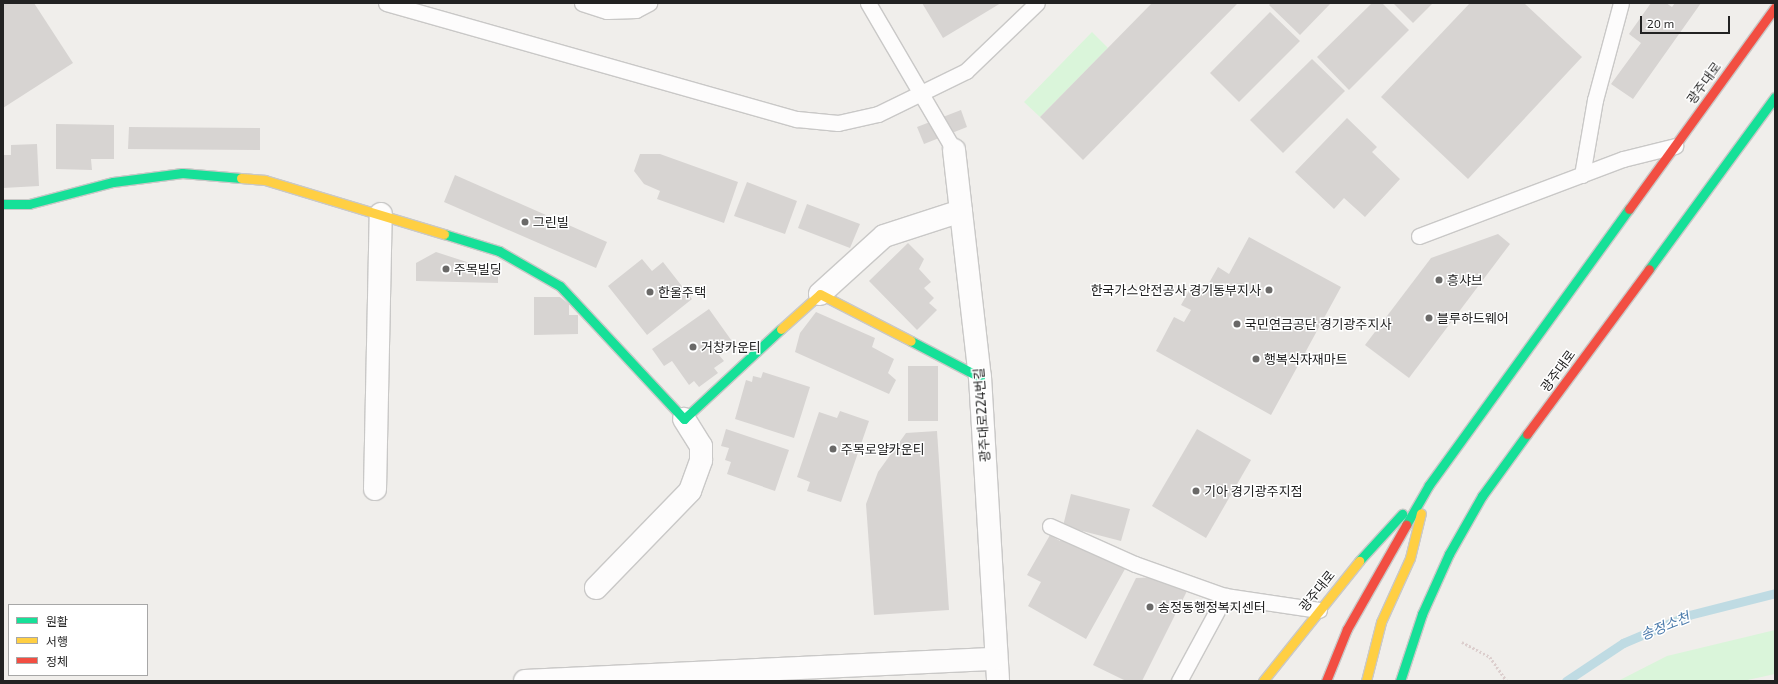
<!DOCTYPE html>
<meta charset="utf-8">
<style>
body{margin:0}
#map{position:relative;width:1778px;height:684px;overflow:hidden;background:#f0eeeb;font-family:"Exo 2","Noto Sans KR",sans-serif}
div>[style]{position:absolute}
[style*='--x']{left:calc(var(--x)*1px);top:calc(var(--y)*1px);width:calc(var(--w)*1px);rotate:calc(var(--a)*1deg)}
.park>*{inset:0;background:#daf5da}
.stream>*{height:9px;margin:-4.5px;padding:0 4.5px;transform-origin:4.5px;border-radius:4.5px;background:#bfdbe3}
.building>*{inset:0;background:#d7d4d2}
.path>*{height:2.5px;margin-top:-1.25px;transform-origin:0;background:repeating-linear-gradient(90deg,#dccecd 0 2px,transparent 0 4px)}
.roads{filter:drop-shadow(1px 0 #c9c8c7) drop-shadow(-1px 0 #c9c8c7) drop-shadow(0 1px #c9c8c7) drop-shadow(0 -1px #c9c8c7)}
.lane>*{height:15px;margin:-7.5px;padding:0 7.5px;transform-origin:7.5px;border-radius:7.5px;background:#fdfcfc}
.street>*{height:22px;margin:-11px;padding:0 11px;transform-origin:11px;border-radius:11px;background:#fdfcfc}
.fast>*{height:9px;margin:-4.5px;padding:0 4.5px;transform-origin:4.5px;border-radius:4.5px;background:#16e098}
.slow>*{height:9px;margin:-4.5px;padding:0 4.5px;transform-origin:4.5px;border-radius:4.5px;background:#ffcf43}
.jam>*{height:9px;margin:-4.5px;padding:0 4.5px;transform-origin:4.5px;border-radius:4.5px;background:#f24e42}
.dots>*{width:11px;height:11px;translate:-50% -50%;box-sizing:border-box;border:2px solid #fff;border-radius:50%}
span{translate:-50% -50%;white-space:nowrap;text-align:center;line-height:1.15;-webkit-text-stroke:3px #fff;paint-order:stroke}
.street-label{font-size:13px;color:#222}
.poi-label{font-size:13px;color:#222}
.left{translate:0 -50%;text-align:left}
.right{translate:-100% -50%;text-align:right}
.water-label{font-size:14px;color:#4a7aab;font-style:italic}
.frame{position:absolute;inset:0;border:4px solid #222;pointer-events:none}
.legend{position:absolute;left:8px;top:604px;width:140px;height:72px;box-sizing:border-box;background:#fff;border:1px solid #a7a7a7;margin:0;padding:5px 7px;list-style:none;font-size:12px;color:#222}
.legend li{display:flex;align-items:center;gap:8px;height:20px}
.legend b{width:20px;border:1px solid #a7a7a7}
.scale{position:absolute;left:1640px;top:16px;width:90px;height:18px;box-sizing:border-box;border:2px solid #222;border-top:0;padding-left:5px;font-size:12px;line-height:14px;white-space:nowrap;color:#222;-webkit-text-stroke:3px #fff;paint-order:stroke}
</style>
<div id="map">
<div class="park">
<i style="clip-path:polygon(1092px 32px,1108px 48px,1040px 117px,1024px 102px)"></i>
<i style="clip-path:polygon(1775px 630px,1775px 674px,1743px 681px,1618px 681px,1667px 656px)"></i>
</div>
<div class="stream">
<i style="--x:1566;--y:681;--w:69;--a:-33.7"></i>
<i style="--x:1623;--y:643;--w:72;--a:-23"></i>
<i style="--x:1689;--y:615;--w:89;--a:-14.3"></i>
</div>
<div class="building">
<i style="clip-path:polygon(3px 3px,34px 3px,73px 63px,3px 108px)"></i>
<i style="clip-path:polygon(922px 3px,1001px 3px,943px 38px)"></i>
<i style="clip-path:polygon(1152px 3px,1238px 3px,1083px 160px,1040px 117px)"></i>
<i style="clip-path:polygon(1271px 3px,1331px 3px,1300px 35px,1269px 5px)"></i>
<i style="clip-path:polygon(1372px 3px,1382px 3px,1409px 30px,1349px 90px,1317px 57px)"></i>
<i style="clip-path:polygon(1393px 3px,1433px 3px,1413px 23px)"></i>
<i style="clip-path:polygon(1470px 3px,1524px 3px,1582px 57px,1468px 179px,1381px 97px)"></i>
<i style="clip-path:polygon(1651px 3px,1666px 3px,1672px 7px,1675px 3px,1701px 3px,1633px 99px,1611px 84px,1641px 43px,1629px 34px)"></i>
<i style="clip-path:polygon(1270px 12px,1300px 41px,1239px 102px,1210px 73px)"></i>
<i style="clip-path:polygon(1312px 59px,1345px 91px,1283px 153px,1250px 120px)"></i>
<i style="clip-path:polygon(961px 110px,967px 127px,924px 144px,917px 127px)"></i>
<i style="clip-path:polygon(1347px 118px,1377px 147px,1372px 152px,1400px 179px,1365px 217px,1344px 198px,1334px 209px,1295px 172px)"></i>
<i style="clip-path:polygon(56px 124px,114px 125px,114px 159px,91px 159px,92px 170px,56px 169px)"></i>
<i style="clip-path:polygon(129px 127px,260px 128px,260px 150px,128px 149px)"></i>
<i style="clip-path:polygon(37px 144px,39px 186px,3px 188px,3px 155px,11px 155px,11px 145px)"></i>
<i style="clip-path:polygon(640px 154px,660px 154px,738px 182px,724px 223px,657px 199px,660px 191px,644px 184px,634px 171px)"></i>
<i style="clip-path:polygon(455px 175px,607px 242px,596px 268px,444px 202px)"></i>
<i style="clip-path:polygon(747px 182px,797px 201px,785px 234px,734px 216px)"></i>
<i style="clip-path:polygon(807px 204px,860px 224px,850px 248px,798px 228px)"></i>
<i style="clip-path:polygon(1498px 234px,1510px 244px,1409px 378px,1365px 345px,1431px 258px)"></i>
<i style="clip-path:polygon(1249px 237px,1341px 287px,1271px 415px,1156px 351px,1174px 317px,1184px 322px,1191px 310px,1181px 305px,1193px 284px,1205px 290px,1218px 267px,1229px 274px)"></i>
<i style="clip-path:polygon(908px 243px,924px 259px,919px 269px,931px 282px,924px 288px,934px 298px,929px 303px,937px 310px,917px 330px,869px 281px)"></i>
<i style="clip-path:polygon(436px 252px,476px 265px,476px 272px,498px 273px,498px 283px,416px 281px,416px 263px)"></i>
<i style="clip-path:polygon(642px 259px,652px 271px,663px 262px,692px 299px,647px 335px,608px 286px)"></i>
<i style="clip-path:polygon(534px 297px,560px 297px,569px 304px,569px 315px,578px 315px,578px 334px,534px 335px)"></i>
<i style="clip-path:polygon(709px 309px,734px 344px,719px 355px,724px 361px,714px 368px,718px 373px,699px 387px,694px 381px,689px 385px,672px 361px,664px 366px,652px 349px)"></i>
<i style="clip-path:polygon(816px 312px,875px 338px,872px 347px,894px 359px,888px 373px,896px 380px,889px 394px,795px 352px,800px 333px)"></i>
<i style="clip-path:polygon(908px 366px,938px 366px,938px 421px,908px 421px)"></i>
<i style="clip-path:polygon(763px 372px,810px 387px,794px 438px,735px 419px,746px 380px,752px 382px,753px 376px,761px 378px)"></i>
<i style="clip-path:polygon(840px 411px,869px 421px,841px 502px,807px 491px,810px 482px,797px 477px,819px 412px,837px 418px)"></i>
<i style="clip-path:polygon(726px 429px,789px 450px,775px 491px,727px 474px,731px 462px,725px 460px,729px 448px,721px 446px)"></i>
<i style="clip-path:polygon(1197px 429px,1251px 460px,1206px 538px,1152px 506px)"></i>
<i style="clip-path:polygon(937px 431px,949px 610px,874px 615px,866px 504px,878px 472px,906px 433px)"></i>
<i style="clip-path:polygon(1071px 494px,1130px 509px,1121px 541px,1063px 526px)"></i>
<i style="clip-path:polygon(1050px 535px,1060px 541px,1064px 535px,1125px 569px,1086px 639px,1028px 606px,1041px 582px,1027px 575px)"></i>
<i style="clip-path:polygon(1163px 577px,1188px 589px,1142px 681px,1126px 681px,1093px 665px,1136px 578px)"></i>
</div>
<div class="path">
<i style="--x:1462;--y:642;--w:32;--a:28"></i>
<i style="--x:1490;--y:657;--w:29;--a:55"></i>
</div>
<div class="roads">
<div class="lane">
<i style="--x:386;--y:3;--w:427;--a:15.8"></i>
<i style="--x:797;--y:119;--w:41;--a:5.6"></i>
<i style="--x:838;--y:123;--w:41;--a:-12.7"></i>
<i style="--x:878;--y:114;--w:98;--a:-26"></i>
<i style="--x:966;--y:71;--w:98;--a:-43.8"></i>
<i style="--x:582;--y:3;--w:26;--a:18"></i>
<i style="--x:607;--y:11;--w:29;--a:-2"></i>
<i style="--x:636;--y:10;--w:15;--a:-28"></i>
<i style="--x:868;--y:3;--w:170;--a:59.7"></i>
<i style="--x:1582;--y:175;--w:76;--a:-80.2"></i>
<i style="--x:1595;--y:100;--w:100;--a:-75"></i>
<i style="--x:1419;--y:236;--w:218;--a:-20.7"></i>
<i style="--x:1623;--y:159;--w:54;--a:-14"></i>
<i style="--x:1050;--y:526;--w:93;--a:24.1"></i>
<i style="--x:1135;--y:564;--w:96;--a:19.6"></i>
<i style="--x:1225;--y:596;--w:95;--a:8.5"></i>
<i style="--x:1179;--y:681;--w:97;--a:-61.6"></i>
</div>
<div class="street">
<i style="--x:954;--y:150;--w:228;--a:83.5"></i>
<i style="--x:980;--y:377;--w:305;--a:86.6"></i>
<i style="--x:820;--y:294;--w:86;--a:-42.2"></i>
<i style="--x:884;--y:236;--w:81;--a:-18"></i>
<i style="--x:375;--y:489;--w:275;--a:-88.8"></i>
<i style="--x:596;--y:588;--w:135;--a:-45.9"></i>
<i style="--x:690;--y:491;--w:33;--a:-70"></i>
<i style="--x:701;--y:460;--w:14;--a:-90"></i>
<i style="--x:701;--y:446;--w:32;--a:-122"></i>
<i style="--x:525;--y:681;--w:471;--a:-2.7"></i>
</div>
<div class="fast">
<i style="--x:3;--y:204;--w:26;--a:0"></i>
<i style="--x:29;--y:204;--w:87;--a:-14.7"></i>
<i style="--x:113;--y:182;--w:70;--a:-7.4"></i>
<i style="--x:182;--y:173;--w:59;--a:4.8"></i>
<i style="--x:444;--y:234;--w:58;--a:17.2"></i>
<i style="--x:499;--y:251;--w:70;--a:29.8"></i>
<i style="--x:560;--y:286;--w:182;--a:47"></i>
<i style="--x:684;--y:419;--w:132;--a:-42.9"></i>
<i style="--x:1649;--y:269;--w:213;--a:-53.8"></i>
<i style="--x:911;--y:341;--w:78;--a:27.6"></i>
<i style="--x:1406;--y:525;--w:46;--a:-60.1"></i>
<i style="--x:1429;--y:485;--w:341;--a:-54.1"></i>
<i style="--x:1359;--y:561;--w:64;--a:-47.5"></i>
<i style="--x:1400;--y:681;--w:71;--a:-71.8"></i>
<i style="--x:1422;--y:614;--w:66;--a:-65.8"></i>
<i style="--x:1449;--y:554;--w:67;--a:-60.4"></i>
<i style="--x:1482;--y:496;--w:77;--a:-54"></i>
</div>
<div class="slow">
<i style="--x:241;--y:178;--w:24;--a:5"></i>
<i style="--x:265;--y:180;--w:187;--a:16.8"></i>
<i style="--x:781;--y:329;--w:52;--a:-41.9"></i>
<i style="--x:820;--y:294;--w:102;--a:27.3"></i>
<i style="--x:1263;--y:681;--w:154;--a:-51.3"></i>
<i style="--x:1366;--y:681;--w:61;--a:-75.7"></i>
<i style="--x:1381;--y:622;--w:70;--a:-65.6"></i>
<i style="--x:1410;--y:558;--w:46;--a:-76.3"></i>
</div>
<div class="jam">
<i style="--x:1629;--y:209;--w:249;--a:-54.1"></i>
<i style="--x:1527;--y:434;--w:205;--a:-53.5"></i>
<i style="--x:1326;--y:681;--w:56;--a:-68"></i>
<i style="--x:1347;--y:629;--w:120;--a:-60.4"></i>
</div>
</div>
<div class="dots">
<i style="left:525px;top:222px;background:#6a6968"></i>
<i style="left:446px;top:269px;background:#6a6968"></i>
<i style="left:1439px;top:280px;background:#6a6968"></i>
<i style="left:1269px;top:290px;background:#6a6968"></i>
<i style="left:650px;top:292px;background:#6a6968"></i>
<i style="left:1429px;top:318px;background:#6a6968"></i>
<i style="left:1237px;top:324px;background:#6a6968"></i>
<i style="left:693px;top:347px;background:#6a6968"></i>
<i style="left:1256px;top:359px;background:#6a6968"></i>
<i style="left:833px;top:449px;background:#6a6968"></i>
<i style="left:1196px;top:491px;background:#6a6968"></i>
<i style="left:1150px;top:607px;background:#6a6968"></i>
</div>
<div class="street-label">
<span style="left:1704px;top:83px;rotate:-54deg">광주대로</span>
<span style="left:1558px;top:371px;rotate:-54deg">광주대로</span>
<span style="left:982px;top:415px;rotate:-94deg">광주대로224번길</span>
<span style="left:1317px;top:591px;rotate:-51deg">광주대로</span>
</div>
<div class="poi-label">
<span class="left" style="left:533px;top:222px">그린빌</span>
<span class="left" style="left:454px;top:269px">주목빌딩</span>
<span class="left" style="left:1447px;top:280px">흥샤브</span>
<span class="right" style="left:1261px;top:290px">한국가스안전공사 경기동부지사</span>
<span class="left" style="left:658px;top:292px">한울주택</span>
<span class="left" style="left:1437px;top:318px">블루하드웨어</span>
<span class="left" style="left:1245px;top:324px">국민연금공단 경기광주지사</span>
<span class="left" style="left:701px;top:347px">거창카운티</span>
<span class="left" style="left:1264px;top:359px">행복식자재마트</span>
<span class="left" style="left:841px;top:449px">주목로얄카운티</span>
<span class="left" style="left:1204px;top:491px">기아 경기광주지점</span>
<span class="left" style="left:1158px;top:607px">송정동행정복지센터</span>
</div>
<div class="water-label">
<span style="left:1665px;top:626px;rotate:-22deg">송정소천</span>
</div>
<div class="frame"></div>
<ul class="legend">
<li><b style="height:5px;background:#16e098"></b>원활</li>
<li><b style="height:5px;background:#ffcf43"></b>서행</li>
<li><b style="height:5px;background:#f24e42"></b>정체</li>
</ul>
<div class="scale">20 m</div>
</div>
